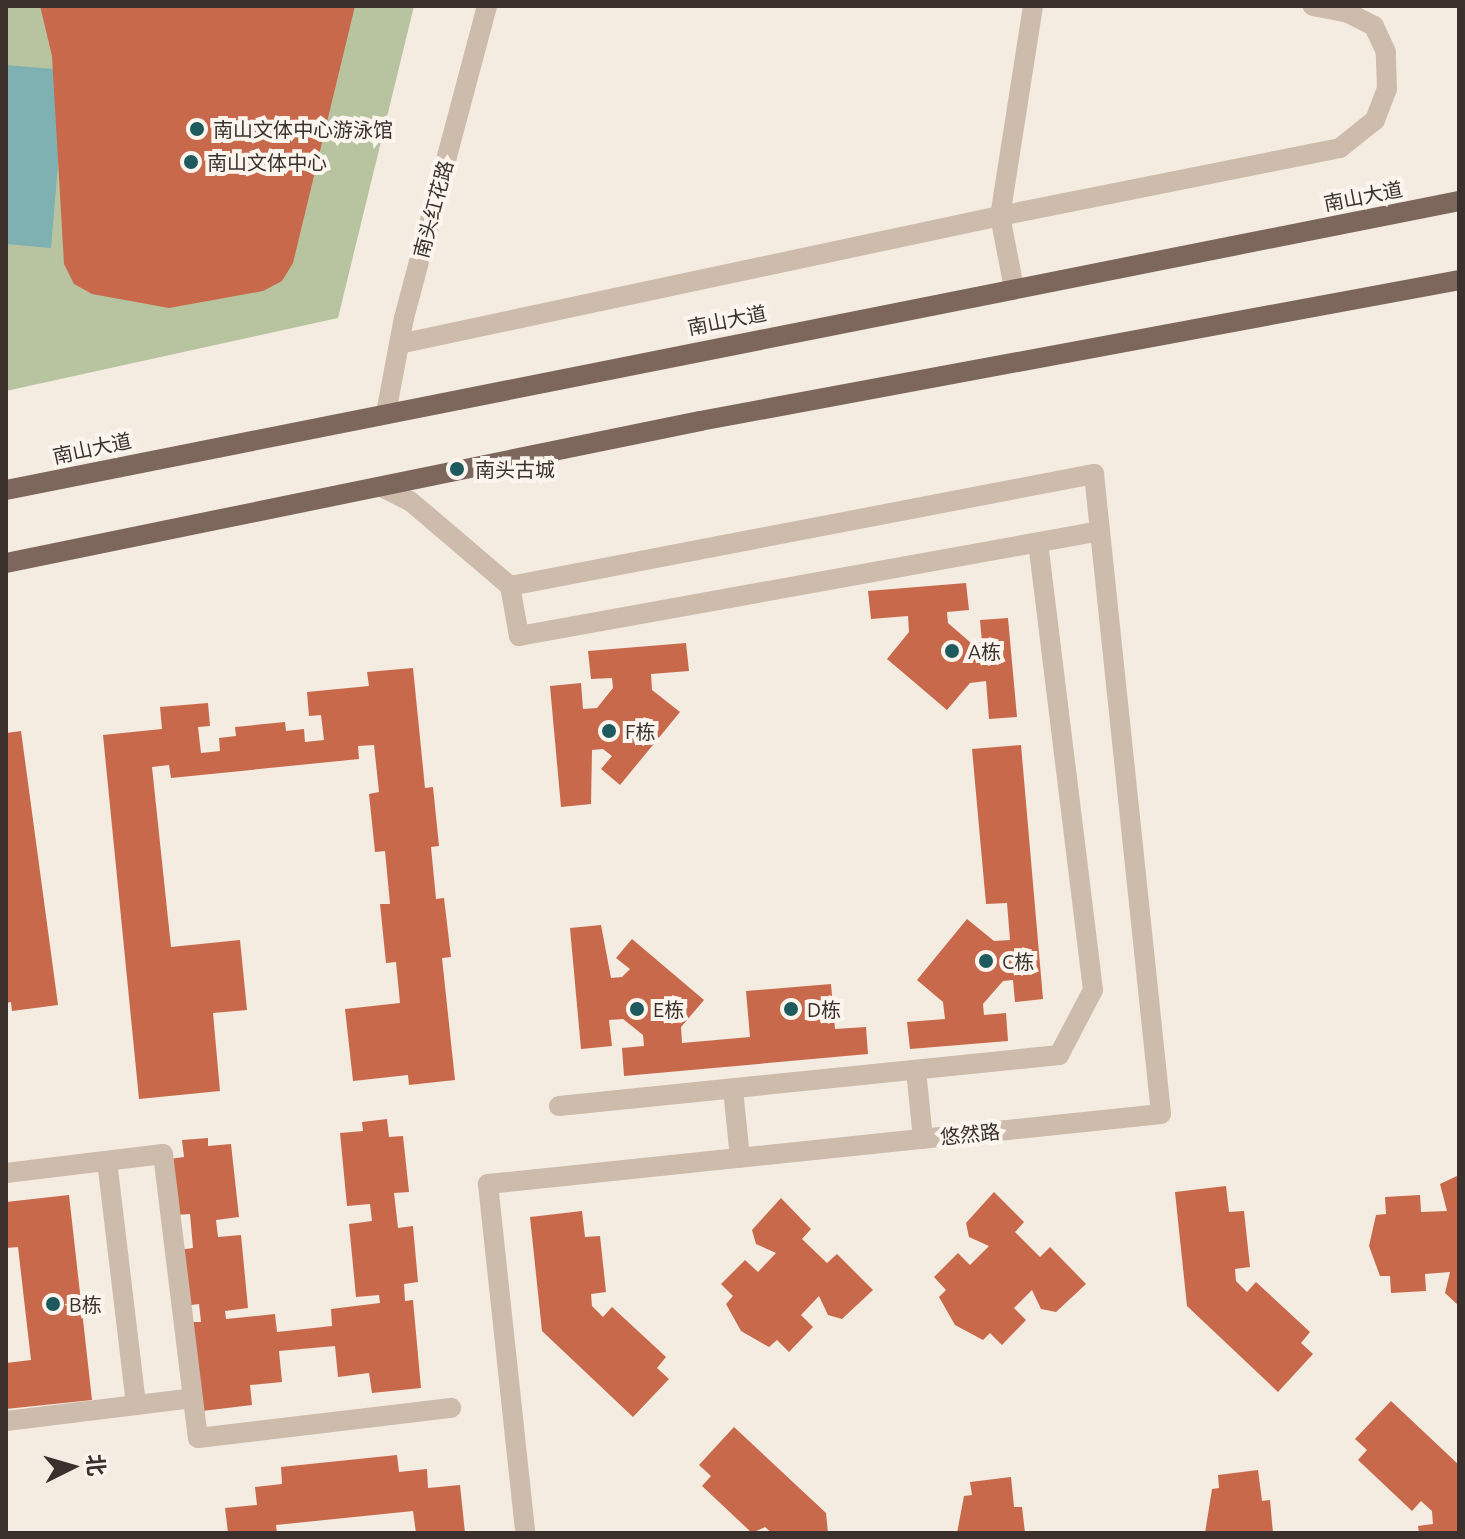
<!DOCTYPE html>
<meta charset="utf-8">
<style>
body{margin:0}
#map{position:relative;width:1465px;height:1539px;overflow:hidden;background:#f4ebe1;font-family:Ubuntu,"Noto Sans SC",sans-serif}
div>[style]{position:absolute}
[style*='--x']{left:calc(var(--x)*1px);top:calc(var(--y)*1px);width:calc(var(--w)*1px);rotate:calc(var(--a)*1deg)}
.green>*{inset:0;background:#b8c4a0}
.water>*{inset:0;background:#7fb0b2}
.building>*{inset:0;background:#c8694b}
.minor>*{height:20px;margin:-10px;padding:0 10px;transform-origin:10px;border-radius:10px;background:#cdbbac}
.major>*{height:20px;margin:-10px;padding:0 10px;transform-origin:10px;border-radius:10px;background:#7d675c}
.dots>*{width:22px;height:22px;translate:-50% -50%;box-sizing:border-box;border:4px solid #fbf5ee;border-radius:50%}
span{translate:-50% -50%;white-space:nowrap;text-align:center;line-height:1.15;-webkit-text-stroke:8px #fbf5ee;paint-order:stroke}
.poi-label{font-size:20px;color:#3b302b}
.left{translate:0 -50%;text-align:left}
.street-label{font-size:20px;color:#3b302b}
.frame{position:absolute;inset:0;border:8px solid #3b302b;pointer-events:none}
.north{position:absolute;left:32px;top:1427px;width:80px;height:80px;-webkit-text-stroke:6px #fbf5ee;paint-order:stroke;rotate:85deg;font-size:22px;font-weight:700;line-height:32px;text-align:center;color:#3b302b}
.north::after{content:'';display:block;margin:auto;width:28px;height:36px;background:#3b302b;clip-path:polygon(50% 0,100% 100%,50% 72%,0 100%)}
</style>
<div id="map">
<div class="green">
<i style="clip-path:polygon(6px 6px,414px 6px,338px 318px,6px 391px)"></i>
</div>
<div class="water">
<i style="clip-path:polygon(6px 65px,66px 70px,51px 248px,6px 244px)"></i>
</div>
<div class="building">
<i style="clip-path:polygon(40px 6px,355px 6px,293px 263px,282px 281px,263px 291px,169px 308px,92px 294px,74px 284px,64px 264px,52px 56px)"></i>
<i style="clip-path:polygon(966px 583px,969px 610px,947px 612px,948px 623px,971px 643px,982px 642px,980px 620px,1008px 618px,1017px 717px,989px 719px,986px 681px,970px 683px,947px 710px,887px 659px,909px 632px,908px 616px,871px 619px,868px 591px)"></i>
<i style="clip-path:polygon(686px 643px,689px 671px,651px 674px,652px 690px,680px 712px,620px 785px,601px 769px,612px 756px,603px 749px,592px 750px,591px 804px,561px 807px,550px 686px,581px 683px,583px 709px,597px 708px,613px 688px,612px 678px,591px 679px,588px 651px)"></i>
<i style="clip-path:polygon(413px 668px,425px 788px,433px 787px,439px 846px,431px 847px,436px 899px,444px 898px,451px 957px,442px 958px,455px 1080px,409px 1085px,408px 1075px,353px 1081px,345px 1009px,400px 1003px,396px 962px,386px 963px,380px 904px,390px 904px,385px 851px,375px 852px,369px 794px,379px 792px,374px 745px,358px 746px,359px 759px,171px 778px,169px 765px,152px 767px,171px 947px,240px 940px,247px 1010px,213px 1013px,220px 1091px,139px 1099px,103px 735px,162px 729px,160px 707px,208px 703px,210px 726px,198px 727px,201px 753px,220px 751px,219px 738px,236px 736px,235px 727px,285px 722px,286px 731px,304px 729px,305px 742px,324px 740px,321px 715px,309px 716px,307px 692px,369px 686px,367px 672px)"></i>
<i style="clip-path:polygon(21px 731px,58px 1005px,12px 1011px,11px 1002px,6px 1003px,6px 733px)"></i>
<i style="clip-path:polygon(1021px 745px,1043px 999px,1015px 1002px,1013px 980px,1003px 981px,983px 1004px,984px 1015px,1006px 1013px,1008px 1041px,910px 1049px,907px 1022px,945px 1019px,943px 1002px,917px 980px,967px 919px,994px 941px,1010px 940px,1007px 903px,986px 904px,972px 749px)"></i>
<i style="clip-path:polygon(601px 925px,611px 978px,622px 977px,630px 969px,616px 958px,632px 939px,704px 1000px,681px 1027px,682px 1043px,750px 1037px,746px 991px,831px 984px,835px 1029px,866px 1027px,868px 1054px,624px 1076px,622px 1048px,644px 1046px,643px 1035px,623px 1019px,609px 1020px,612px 1046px,581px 1049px,570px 928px)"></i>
<i style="clip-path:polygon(387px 1119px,389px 1137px,403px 1136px,409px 1192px,394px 1193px,398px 1228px,413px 1226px,418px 1282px,404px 1284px,405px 1301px,413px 1300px,421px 1388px,372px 1393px,369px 1373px,338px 1377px,335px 1346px,279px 1351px,282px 1382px,250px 1385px,252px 1405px,202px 1411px,193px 1322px,201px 1322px,199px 1304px,184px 1306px,179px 1250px,193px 1248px,190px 1214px,175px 1215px,169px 1159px,184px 1157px,182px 1140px,208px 1138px,208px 1146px,231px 1144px,239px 1217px,216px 1220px,218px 1237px,241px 1235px,248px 1308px,225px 1311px,226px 1319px,275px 1314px,277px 1332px,332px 1326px,331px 1309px,380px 1303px,379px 1295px,356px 1297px,349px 1224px,372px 1221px,370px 1204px,347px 1206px,340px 1133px,363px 1131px,362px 1122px)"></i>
<i style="clip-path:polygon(1459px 1175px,1459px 1306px,1445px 1293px,1450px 1272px,1425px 1274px,1426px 1291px,1391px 1293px,1390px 1276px,1380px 1276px,1369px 1246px,1376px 1215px,1386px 1214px,1385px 1197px,1420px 1195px,1421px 1212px,1447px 1211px,1440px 1184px)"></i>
<i style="clip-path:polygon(1226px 1186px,1229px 1212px,1244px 1211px,1250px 1267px,1235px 1269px,1236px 1281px,1247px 1292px,1256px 1282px,1310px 1332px,1301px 1343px,1313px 1354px,1278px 1392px,1187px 1306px,1175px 1192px)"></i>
<i style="clip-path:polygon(994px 1192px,1024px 1222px,1015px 1232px,1040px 1257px,1050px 1247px,1086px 1284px,1056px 1312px,1041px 1309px,1032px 1290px,1014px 1308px,1026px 1320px,1002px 1345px,990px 1333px,983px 1340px,955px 1325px,939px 1297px,946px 1290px,934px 1277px,958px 1253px,970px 1265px,989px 1246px,969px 1237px,966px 1223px)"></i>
<i style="clip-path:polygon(69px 1195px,92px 1400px,6px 1409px,6px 1363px,31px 1360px,18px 1247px,6px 1248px,6px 1202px)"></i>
<i style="clip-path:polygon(781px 1198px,811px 1229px,802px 1239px,827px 1263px,837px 1254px,873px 1290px,842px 1319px,828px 1315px,819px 1296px,801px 1315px,813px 1327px,789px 1352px,777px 1340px,769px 1347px,741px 1331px,726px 1304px,733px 1296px,721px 1284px,745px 1260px,758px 1272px,776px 1253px,756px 1244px,752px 1230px)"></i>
<i style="clip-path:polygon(582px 1211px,585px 1237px,600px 1236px,606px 1292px,591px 1294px,592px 1306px,603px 1317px,612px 1307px,666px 1357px,657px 1368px,669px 1379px,633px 1417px,542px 1331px,530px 1217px)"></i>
<i style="clip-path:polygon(1391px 1401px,1459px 1465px,1459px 1533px,1419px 1533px,1418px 1526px,1433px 1524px,1432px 1511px,1421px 1501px,1412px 1511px,1358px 1460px,1367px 1450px,1355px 1439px)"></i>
<i style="clip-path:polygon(734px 1427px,826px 1513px,828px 1533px,772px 1533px,765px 1527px,752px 1533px,702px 1486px,711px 1476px,699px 1465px)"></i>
<i style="clip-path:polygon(397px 1455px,399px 1472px,427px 1469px,428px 1488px,460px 1485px,465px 1533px,416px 1533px,413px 1511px,276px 1525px,277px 1533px,228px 1533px,225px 1508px,257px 1505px,255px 1487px,282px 1484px,281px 1467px)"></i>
<i style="clip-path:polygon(1258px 1470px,1262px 1501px,1270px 1500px,1273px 1533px,1205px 1533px,1212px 1489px,1219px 1488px,1218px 1475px)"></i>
<i style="clip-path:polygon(1011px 1477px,1014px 1507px,1022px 1507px,1025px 1533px,957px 1533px,964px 1496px,972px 1495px,970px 1482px)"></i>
</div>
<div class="minor">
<i style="--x:1033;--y:6;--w:213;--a:98.9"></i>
<i style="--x:1000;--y:216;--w:347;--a:-11.3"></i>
<i style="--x:1340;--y:148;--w:45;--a:-38.7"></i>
<i style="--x:1375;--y:120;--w:33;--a:-69"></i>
<i style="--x:1387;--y:89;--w:37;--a:-92"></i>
<i style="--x:1386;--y:52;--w:29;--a:-115"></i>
<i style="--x:1374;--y:26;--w:28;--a:-153"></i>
<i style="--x:1349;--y:13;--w:37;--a:-169"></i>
<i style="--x:399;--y:344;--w:614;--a:-12.02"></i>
<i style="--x:1000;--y:216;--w:73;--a:79"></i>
<i style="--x:386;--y:413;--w:97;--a:-79.3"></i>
<i style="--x:404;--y:318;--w:323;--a:-75.1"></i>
<i style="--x:382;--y:487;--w:31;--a:27"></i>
<i style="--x:410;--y:501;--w:131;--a:40.4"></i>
<i style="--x:510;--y:586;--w:595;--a:-10.86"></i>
<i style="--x:1094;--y:474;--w:643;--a:84.02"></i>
<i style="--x:1161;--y:1114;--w:677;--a:174.06"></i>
<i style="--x:488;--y:1184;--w:351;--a:83.9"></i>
<i style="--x:510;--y:586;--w:51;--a:79.8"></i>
<i style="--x:519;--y:636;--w:590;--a:-10.24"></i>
<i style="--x:916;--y:1070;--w:69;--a:84.2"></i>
<i style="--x:733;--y:1089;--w:69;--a:84.2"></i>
<i style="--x:559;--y:1106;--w:503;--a:-5.82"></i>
<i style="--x:1059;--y:1055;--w:73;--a:-62.4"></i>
<i style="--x:1093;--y:990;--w:451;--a:-97"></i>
<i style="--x:107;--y:1161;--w:246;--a:83.2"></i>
<i style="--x:6;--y:1173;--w:158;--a:-6.9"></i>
<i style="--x:163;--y:1154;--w:286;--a:83"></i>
<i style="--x:198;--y:1438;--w:255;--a:-6.8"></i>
<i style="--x:6;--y:1421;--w:188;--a:-7"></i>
</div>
<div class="major">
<i style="--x:6;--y:490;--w:1481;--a:-11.25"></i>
<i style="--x:6;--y:563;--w:708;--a:-11.56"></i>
<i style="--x:700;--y:421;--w:772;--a:-10.52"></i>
</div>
<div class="dots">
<i style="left:197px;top:129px;background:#1f5a5e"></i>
<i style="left:191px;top:162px;background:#1f5a5e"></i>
<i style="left:457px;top:469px;background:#1f5a5e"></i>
<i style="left:952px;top:651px;background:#1f5a5e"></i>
<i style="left:609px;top:731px;background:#1f5a5e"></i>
<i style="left:986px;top:961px;background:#1f5a5e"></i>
<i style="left:637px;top:1009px;background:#1f5a5e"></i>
<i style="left:791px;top:1009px;background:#1f5a5e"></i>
<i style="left:53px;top:1304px;background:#1f5a5e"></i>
</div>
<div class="poi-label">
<span class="left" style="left:213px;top:129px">南山文体中心游泳馆</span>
<span class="left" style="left:207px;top:162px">南山文体中心</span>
<span class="left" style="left:475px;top:469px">南头古城</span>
<span class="left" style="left:968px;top:651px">A栋</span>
<span class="left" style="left:625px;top:731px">F栋</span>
<span class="left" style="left:1002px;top:961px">C栋</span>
<span class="left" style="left:653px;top:1009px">E栋</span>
<span class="left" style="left:807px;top:1009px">D栋</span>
<span class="left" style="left:69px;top:1304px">B栋</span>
</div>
<div class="street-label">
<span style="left:1363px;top:196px;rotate:-11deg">南山大道</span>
<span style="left:433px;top:209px;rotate:-75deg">南头红花路</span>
<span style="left:727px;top:320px;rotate:-11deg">南山大道</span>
<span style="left:92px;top:448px;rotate:-12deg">南山大道</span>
<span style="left:970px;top:1134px;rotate:-6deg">悠然路</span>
</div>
<div class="frame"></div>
<div class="north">北</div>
</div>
